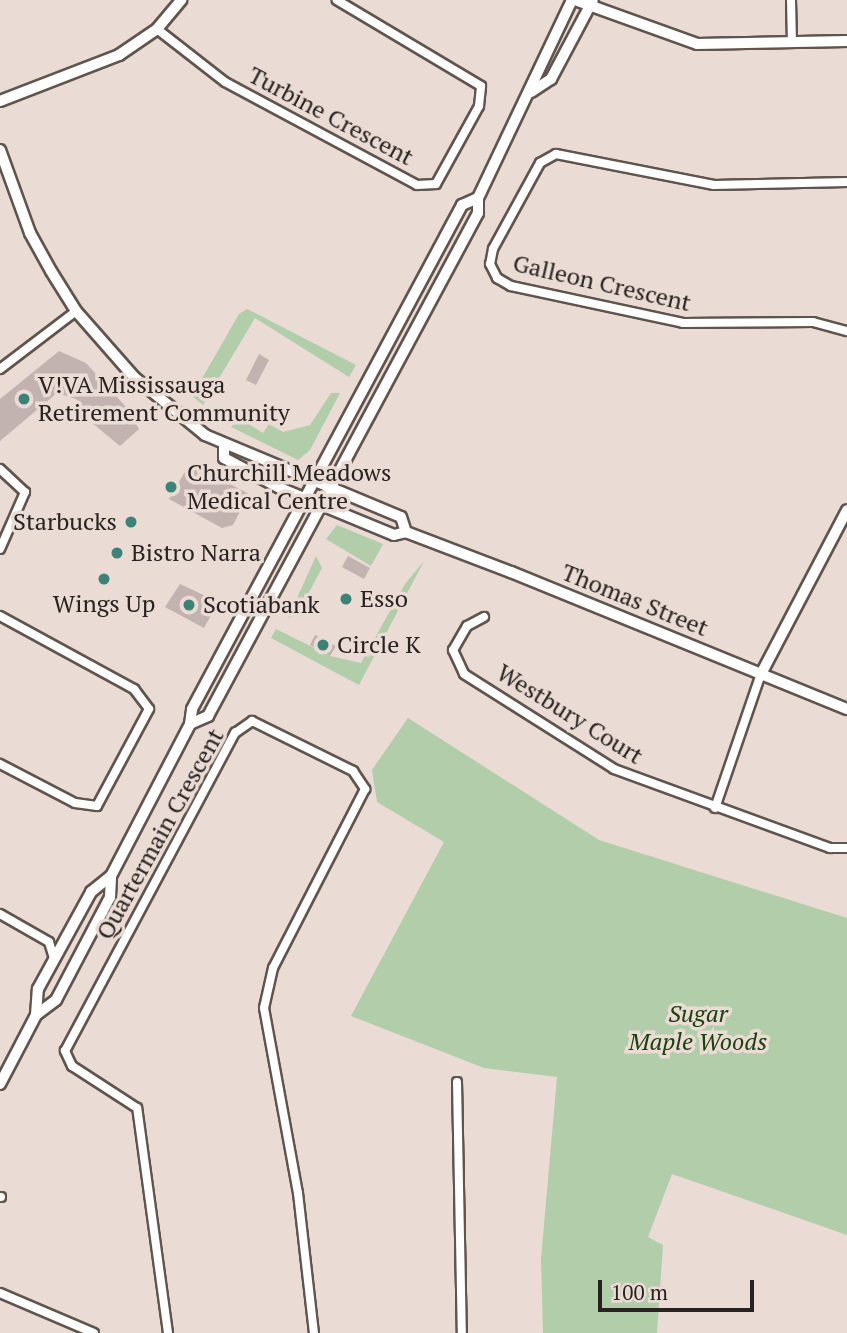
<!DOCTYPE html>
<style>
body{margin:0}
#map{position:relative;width:847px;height:1333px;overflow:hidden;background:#eadbd4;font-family:"PT Serif",serif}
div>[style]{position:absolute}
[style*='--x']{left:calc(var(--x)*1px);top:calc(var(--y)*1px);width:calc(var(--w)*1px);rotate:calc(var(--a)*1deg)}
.green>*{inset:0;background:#b1cdaa}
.building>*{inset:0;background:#c2b2b0}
.roads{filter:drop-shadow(2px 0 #60544e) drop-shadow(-2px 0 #60544e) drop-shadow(0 2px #60544e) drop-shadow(0 -2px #60544e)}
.street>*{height:8px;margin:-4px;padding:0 4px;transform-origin:4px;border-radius:4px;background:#fff}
.secondary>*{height:10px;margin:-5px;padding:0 5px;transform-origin:5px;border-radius:5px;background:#fff}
.dots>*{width:19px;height:19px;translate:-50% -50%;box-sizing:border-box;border:4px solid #eadbd4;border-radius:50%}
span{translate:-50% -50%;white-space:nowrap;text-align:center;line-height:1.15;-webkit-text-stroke:7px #eadbd4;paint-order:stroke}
.street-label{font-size:24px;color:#282320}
.poi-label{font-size:24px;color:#282320}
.left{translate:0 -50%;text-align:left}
.right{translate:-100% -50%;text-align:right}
.park-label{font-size:24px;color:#1b410f;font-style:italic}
.scale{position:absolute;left:598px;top:1280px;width:156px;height:32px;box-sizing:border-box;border:4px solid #282320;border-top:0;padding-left:9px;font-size:21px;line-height:24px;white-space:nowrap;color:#282320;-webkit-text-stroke:5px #eadbd4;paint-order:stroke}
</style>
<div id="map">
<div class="green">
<i style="clip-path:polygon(247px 309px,356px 365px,349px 377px,255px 318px,203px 405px,192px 396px,239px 314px)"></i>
<i style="clip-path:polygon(331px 393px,340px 393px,310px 450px,298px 460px,231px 427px,245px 412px,244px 421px,263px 433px,269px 424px,283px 432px,310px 425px)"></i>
<i style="clip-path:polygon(337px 525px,383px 544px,371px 566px,326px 539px)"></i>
<i style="clip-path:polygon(316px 556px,322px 568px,297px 615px,288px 618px)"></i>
<i style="clip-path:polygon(424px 561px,359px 685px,271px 638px,276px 629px,330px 656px,361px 663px,405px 584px)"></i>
<i style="clip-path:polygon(408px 718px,599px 840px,847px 918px,847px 1235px,672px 1174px,648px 1237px,663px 1245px,657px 1333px,543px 1333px,541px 1259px,557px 1077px,484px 1068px,351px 1016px,444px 842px,377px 802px,372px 770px)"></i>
</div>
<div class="building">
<i style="clip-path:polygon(59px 351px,86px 363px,127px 408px,139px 429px,120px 446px,91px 422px,76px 399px,57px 393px,0 441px,0 399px)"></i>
<i style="clip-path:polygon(259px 354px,269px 360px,256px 385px,246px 380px)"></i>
<i style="clip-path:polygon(190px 463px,249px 494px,233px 525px,222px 528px,169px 499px)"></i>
<i style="clip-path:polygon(348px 556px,370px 568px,364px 579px,342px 567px)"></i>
<i style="clip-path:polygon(180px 584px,212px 599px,216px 606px,204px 628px,165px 607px)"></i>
<i style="clip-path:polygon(315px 635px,336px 646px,330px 656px,310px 645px)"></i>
</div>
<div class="roads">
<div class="street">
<i style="--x:791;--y:0;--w:43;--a:88.7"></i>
<i style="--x:157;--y:29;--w:86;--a:37.9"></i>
<i style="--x:225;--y:82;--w:218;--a:28.2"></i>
<i style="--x:417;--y:185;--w:19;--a:-3"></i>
<i style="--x:436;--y:184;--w:89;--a:-61.1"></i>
<i style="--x:479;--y:106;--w:20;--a:-84"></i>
<i style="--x:481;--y:86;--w:168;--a:-149.2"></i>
<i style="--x:847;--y:182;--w:133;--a:178.7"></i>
<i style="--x:714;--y:185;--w:161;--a:-168.9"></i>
<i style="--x:556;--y:154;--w:18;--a:151"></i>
<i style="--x:540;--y:163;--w:98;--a:118.7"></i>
<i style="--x:493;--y:249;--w:15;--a:101"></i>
<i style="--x:490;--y:264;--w:16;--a:63"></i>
<i style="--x:497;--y:278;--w:16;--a:30"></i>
<i style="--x:511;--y:286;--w:176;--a:12.1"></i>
<i style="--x:683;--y:323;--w:130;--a:-0.4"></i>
<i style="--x:813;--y:322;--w:35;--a:15"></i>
<i style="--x:0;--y:369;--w:96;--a:-37.3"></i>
<i style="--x:0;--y:469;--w:34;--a:43"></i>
<i style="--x:25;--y:492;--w:62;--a:113.7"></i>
<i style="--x:0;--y:616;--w:153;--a:28.6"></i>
<i style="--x:134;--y:689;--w:25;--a:53"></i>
<i style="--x:149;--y:709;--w:110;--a:118.2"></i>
<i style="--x:97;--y:806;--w:22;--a:-172"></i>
<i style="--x:75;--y:803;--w:85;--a:-152.5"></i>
<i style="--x:484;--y:617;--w:19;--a:152"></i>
<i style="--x:467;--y:626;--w:28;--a:120"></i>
<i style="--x:453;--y:650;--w:26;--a:65"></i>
<i style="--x:464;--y:674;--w:178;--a:32.3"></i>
<i style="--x:614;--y:769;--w:230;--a:20.1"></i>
<i style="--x:830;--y:848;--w:17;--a:0"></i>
<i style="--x:715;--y:808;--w:142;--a:-71.1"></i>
<i style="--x:0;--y:914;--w:56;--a:29.7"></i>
<i style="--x:49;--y:942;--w:17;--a:73"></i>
<i style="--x:457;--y:1082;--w:251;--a:88.9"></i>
<i style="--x:0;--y:1197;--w:1;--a:0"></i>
<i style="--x:0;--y:1293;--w:102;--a:23.1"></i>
<i style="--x:168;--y:1333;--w:227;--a:-97.8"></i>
<i style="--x:137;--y:1108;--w:77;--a:-147.1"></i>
<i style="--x:72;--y:1066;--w:17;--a:-115"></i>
<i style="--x:65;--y:1051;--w:361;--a:-61.9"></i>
<i style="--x:235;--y:733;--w:21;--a:-35"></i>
<i style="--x:252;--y:721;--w:113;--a:26.3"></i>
<i style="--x:353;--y:771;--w:22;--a:56"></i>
<i style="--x:365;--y:789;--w:201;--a:117.2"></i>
<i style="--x:273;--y:968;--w:41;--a:102.7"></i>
<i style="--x:264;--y:1008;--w:188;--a:79.6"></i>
<i style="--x:298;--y:1193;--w:141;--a:83.5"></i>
</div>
<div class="secondary">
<i style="--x:575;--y:0;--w:130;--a:19.8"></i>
<i style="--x:697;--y:44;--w:150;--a:-1.1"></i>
<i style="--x:531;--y:92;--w:24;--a:-33"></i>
<i style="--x:551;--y:79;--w:89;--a:-62"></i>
<i style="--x:0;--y:101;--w:128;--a:-21.1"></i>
<i style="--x:119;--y:55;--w:46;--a:-34.4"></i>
<i style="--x:157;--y:29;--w:38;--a:-50"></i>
<i style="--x:0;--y:150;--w:88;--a:70.1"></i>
<i style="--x:30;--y:233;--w:43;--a:61.1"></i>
<i style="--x:51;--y:271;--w:47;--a:58"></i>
<i style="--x:76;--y:311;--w:88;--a:48.7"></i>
<i style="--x:134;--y:377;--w:92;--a:39.2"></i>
<i style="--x:205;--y:435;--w:212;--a:22.7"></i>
<i style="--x:401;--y:517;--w:16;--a:72"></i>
<i style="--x:224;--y:445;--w:13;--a:90"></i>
<i style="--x:224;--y:458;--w:64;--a:28.2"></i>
<i style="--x:280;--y:488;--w:123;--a:22.4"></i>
<i style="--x:394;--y:535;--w:12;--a:-14"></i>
<i style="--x:406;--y:532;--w:112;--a:20.9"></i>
<i style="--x:511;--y:572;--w:363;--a:22.2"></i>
<i style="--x:761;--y:674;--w:185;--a:-62.3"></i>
<i style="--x:190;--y:724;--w:20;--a:-24"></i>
<i style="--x:208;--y:716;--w:571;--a:-61.77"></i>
<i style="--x:478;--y:213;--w:15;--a:-90"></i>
<i style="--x:478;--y:198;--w:219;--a:-64.6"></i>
<i style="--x:36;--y:1015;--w:26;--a:-86"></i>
<i style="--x:38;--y:989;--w:111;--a:-61.3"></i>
<i style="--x:91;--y:892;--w:26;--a:-39"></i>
<i style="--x:111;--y:876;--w:171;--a:-62.5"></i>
<i style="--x:190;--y:724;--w:15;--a:-82"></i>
<i style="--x:192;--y:709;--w:572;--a:-61.82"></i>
<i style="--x:462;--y:205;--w:17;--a:-24"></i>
<i style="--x:0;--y:1084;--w:78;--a:-62.4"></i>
<i style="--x:36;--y:1015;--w:25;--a:-37"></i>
<i style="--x:56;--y:1000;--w:116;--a:-62.3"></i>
<i style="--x:110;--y:897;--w:21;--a:-87"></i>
</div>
</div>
<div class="dots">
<i style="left:24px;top:399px;background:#3d8277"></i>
<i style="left:171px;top:487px;background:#3d8277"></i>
<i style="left:131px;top:522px;background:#3d8277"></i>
<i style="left:117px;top:553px;background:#3d8277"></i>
<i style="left:104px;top:579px;background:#3d8277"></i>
<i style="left:346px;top:599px;background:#3d8277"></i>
<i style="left:189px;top:605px;background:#3d8277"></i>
<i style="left:323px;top:645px;background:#3d8277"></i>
</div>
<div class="street-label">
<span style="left:331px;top:116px;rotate:28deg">Turbine Crescent</span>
<span style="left:602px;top:283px;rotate:13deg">Galleon Crescent</span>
<span style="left:635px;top:600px;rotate:22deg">Thomas Street</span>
<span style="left:570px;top:714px;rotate:32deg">Westbury Court</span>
<span style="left:160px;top:834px;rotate:-61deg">Quartermain Crescent</span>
</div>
<div class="poi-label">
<span class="left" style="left:38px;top:399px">V!VA Mississauga<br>Retirement Community</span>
<span class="left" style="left:187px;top:487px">Churchill Meadows<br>Medical Centre</span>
<span class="right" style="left:117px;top:522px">Starbucks</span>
<span class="left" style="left:131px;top:553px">Bistro Narra</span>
<span class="left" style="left:360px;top:599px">Esso</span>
<span style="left:104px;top:604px">Wings Up</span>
<span class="left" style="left:203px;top:605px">Scotiabank</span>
<span class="left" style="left:337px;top:645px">Circle K</span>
</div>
<div class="park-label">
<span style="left:698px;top:1028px">Sugar<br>Maple Woods</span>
</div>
<div class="scale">100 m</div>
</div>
